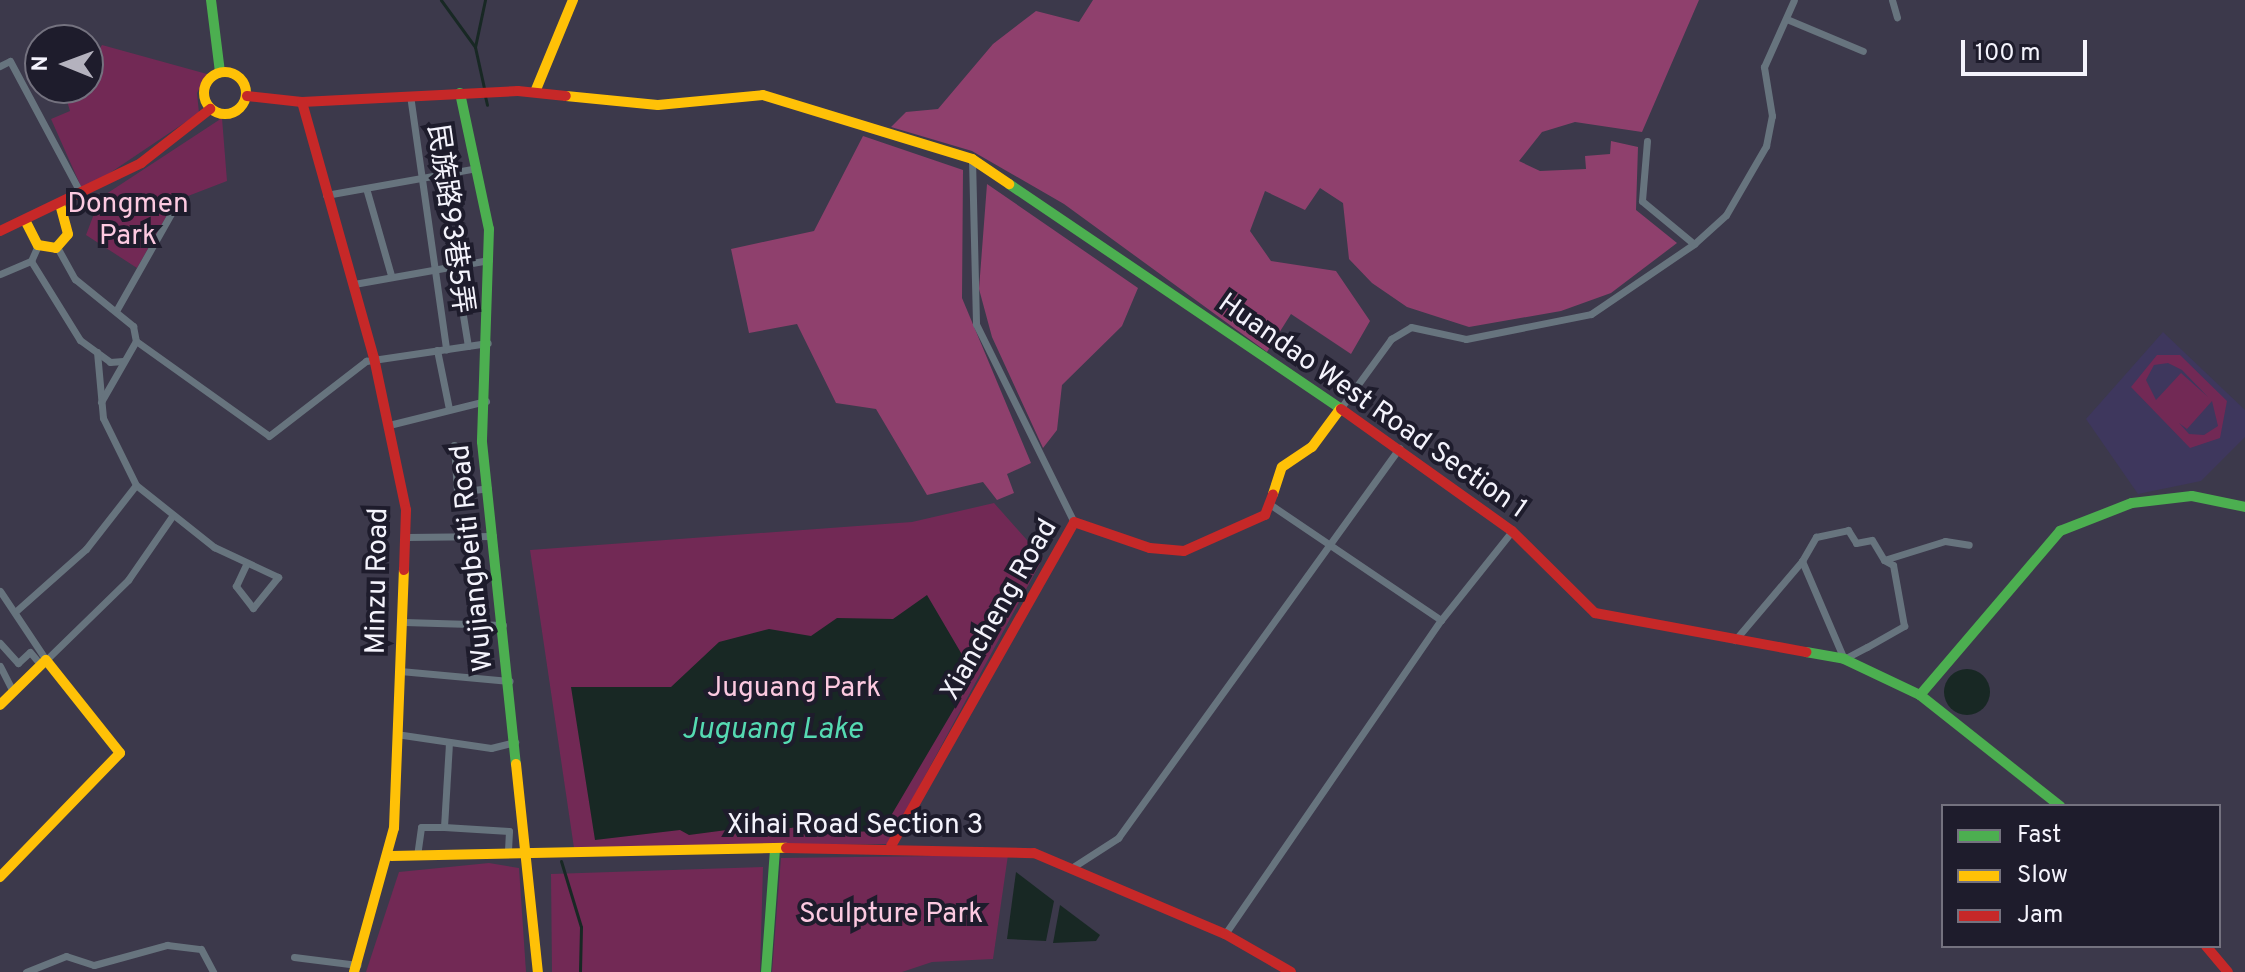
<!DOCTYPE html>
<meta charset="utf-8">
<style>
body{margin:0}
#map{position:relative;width:2245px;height:972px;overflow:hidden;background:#3c394b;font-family:Overpass,"Noto Sans TC",sans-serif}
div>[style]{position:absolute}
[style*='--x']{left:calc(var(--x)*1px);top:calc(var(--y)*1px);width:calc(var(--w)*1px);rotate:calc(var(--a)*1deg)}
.built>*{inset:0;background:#3e375d}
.green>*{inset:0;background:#722955}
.forest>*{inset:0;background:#8f406d}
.water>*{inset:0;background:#182824}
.round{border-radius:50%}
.stream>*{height:3px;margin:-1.5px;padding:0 1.5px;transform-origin:1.5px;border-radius:1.5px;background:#182824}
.street>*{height:7px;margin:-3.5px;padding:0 3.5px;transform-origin:3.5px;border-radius:3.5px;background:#67747e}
.fast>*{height:10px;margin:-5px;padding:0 5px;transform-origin:5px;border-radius:5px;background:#4caf50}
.slow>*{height:10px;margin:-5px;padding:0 5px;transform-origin:5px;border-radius:5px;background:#ffc107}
.slow>.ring{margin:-5px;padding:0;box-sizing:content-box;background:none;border:10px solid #ffc107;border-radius:50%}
.jam>*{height:10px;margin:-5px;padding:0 5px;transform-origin:5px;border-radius:5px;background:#c62828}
span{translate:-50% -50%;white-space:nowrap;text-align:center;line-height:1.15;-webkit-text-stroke:8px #1e1c2c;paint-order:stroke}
.park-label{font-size:28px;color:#fcc9e0}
.street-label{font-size:28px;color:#f4f3fc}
.water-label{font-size:30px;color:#55dab2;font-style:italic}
.legend{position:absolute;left:1941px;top:804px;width:280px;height:144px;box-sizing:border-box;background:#1e1c2c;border:2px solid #74727f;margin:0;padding:10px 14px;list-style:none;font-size:24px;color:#f4f3fc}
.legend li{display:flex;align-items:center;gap:16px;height:40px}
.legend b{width:40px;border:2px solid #74727f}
.north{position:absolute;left:24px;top:24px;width:80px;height:80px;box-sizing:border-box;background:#1e1c2c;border:2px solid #74727f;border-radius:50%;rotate:271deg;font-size:22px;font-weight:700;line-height:32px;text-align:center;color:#f4f3fc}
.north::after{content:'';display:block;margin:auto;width:28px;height:36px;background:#b4b2be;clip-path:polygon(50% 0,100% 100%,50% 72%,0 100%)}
.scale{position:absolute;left:1961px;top:40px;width:126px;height:36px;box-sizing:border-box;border:4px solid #f4f3fc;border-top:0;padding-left:10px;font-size:24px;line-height:28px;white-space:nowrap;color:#f4f3fc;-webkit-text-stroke:6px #1e1c2c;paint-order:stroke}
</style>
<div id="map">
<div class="built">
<i style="clip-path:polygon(2163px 332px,2245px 410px,2245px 437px,2201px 481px,2138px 494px,2086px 419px)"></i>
</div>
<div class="green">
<i style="clip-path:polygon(102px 45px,207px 74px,197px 93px,199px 113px,83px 191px,51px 119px,70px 111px,67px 101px,75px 88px,88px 88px,88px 68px)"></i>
<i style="clip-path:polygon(222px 118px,227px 181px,175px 201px,137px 268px,86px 235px,100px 198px)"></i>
<i style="clip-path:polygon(evenodd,2157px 355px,2180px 355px,2227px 401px,2220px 438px,2190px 448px,2131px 387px,2157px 355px,2168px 363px,2182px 370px,2208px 397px,2181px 373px,2156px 400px,2146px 380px,2154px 365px,2168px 363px,2157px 355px,2212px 401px,2218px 426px,2204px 435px,2189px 434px,2179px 423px,2187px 429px,2212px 401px)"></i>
<i style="clip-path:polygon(994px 503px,1043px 558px,888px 844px,574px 848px,530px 550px,912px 522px)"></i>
<i style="clip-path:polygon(1008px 855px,993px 959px,932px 962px,902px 972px,772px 972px,781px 858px)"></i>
<i style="clip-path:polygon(489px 863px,519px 868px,526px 972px,366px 972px,399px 872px)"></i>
<i style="clip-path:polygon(763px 867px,760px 972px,552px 972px,551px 874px)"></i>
</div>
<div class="forest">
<i style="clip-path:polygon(1093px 0,1699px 0,1642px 132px,1575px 122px,1542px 132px,1519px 161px,1540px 171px,1586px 169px,1585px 156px,1610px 154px,1611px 141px,1638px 147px,1636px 210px,1677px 243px,1611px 293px,1561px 311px,1469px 327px,1407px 307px,1372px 283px,1349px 259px,1343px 203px,1320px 188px,1305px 210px,1265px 191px,1250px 231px,1271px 261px,1336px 271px,1370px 321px,1351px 354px,1291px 314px,1267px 352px,1064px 204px,972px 151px,891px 127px,906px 112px,938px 109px,993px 44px,1036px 11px,1079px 22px)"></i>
<i style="clip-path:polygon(863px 136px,963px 170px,962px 298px,1031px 463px,1007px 474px,1014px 493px,997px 500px,983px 482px,927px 495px,876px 409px,836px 403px,797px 324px,749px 333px,731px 249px,814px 231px)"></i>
<i style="clip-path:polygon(987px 184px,1138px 288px,1122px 326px,1062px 385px,1057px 430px,1043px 448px,992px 337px,979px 289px)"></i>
</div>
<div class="water">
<i style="clip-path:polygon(927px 595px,974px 675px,882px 831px,809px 833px,797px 827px,752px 834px,742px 828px,689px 835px,680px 830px,595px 840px,571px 687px,671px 687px,719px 642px,769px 629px,811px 636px,837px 618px,893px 619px)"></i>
<i class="round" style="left:1944px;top:669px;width:46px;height:46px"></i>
<i style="clip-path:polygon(1016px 872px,1054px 901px,1046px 941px,1007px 939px)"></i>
<i style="clip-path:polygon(1060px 905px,1100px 935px,1096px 941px,1053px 943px)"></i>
</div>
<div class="stream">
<i style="--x:441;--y:0;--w:58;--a:54.1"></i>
<i style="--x:475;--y:47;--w:42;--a:77.6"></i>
<i style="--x:475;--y:47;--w:48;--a:-78"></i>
<i style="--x:485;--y:96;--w:9;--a:77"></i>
<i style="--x:561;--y:861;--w:69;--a:73.1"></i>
<i style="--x:581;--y:927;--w:45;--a:91.3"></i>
</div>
<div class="street">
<i style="--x:1892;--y:0;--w:18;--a:74"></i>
<i style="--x:1789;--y:20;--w:80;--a:22.7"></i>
<i style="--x:0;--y:66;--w:11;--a:-27"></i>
<i style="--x:10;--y:61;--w:153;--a:61.9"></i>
<i style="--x:410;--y:95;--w:257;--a:81.9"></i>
<i style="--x:1647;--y:141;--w:60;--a:94.8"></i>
<i style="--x:1642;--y:201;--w:67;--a:39.6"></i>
<i style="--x:972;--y:159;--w:165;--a:88.6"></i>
<i style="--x:976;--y:324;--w:221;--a:63.7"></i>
<i style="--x:366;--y:188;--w:91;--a:74"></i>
<i style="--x:326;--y:195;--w:153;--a:-10.1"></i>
<i style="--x:57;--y:247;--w:37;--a:61"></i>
<i style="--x:75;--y:279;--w:75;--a:39"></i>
<i style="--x:133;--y:326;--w:15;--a:79"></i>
<i style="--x:31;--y:261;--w:93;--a:58.2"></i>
<i style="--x:80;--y:340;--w:37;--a:36"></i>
<i style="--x:110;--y:362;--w:13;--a:-4"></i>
<i style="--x:455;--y:266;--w:81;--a:80.8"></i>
<i style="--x:0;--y:274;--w:34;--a:-23"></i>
<i style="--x:31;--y:261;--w:17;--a:-66"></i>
<i style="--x:354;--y:284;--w:137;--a:-10.1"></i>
<i style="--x:116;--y:311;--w:124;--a:-60.5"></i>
<i style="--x:136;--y:341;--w:163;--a:35.5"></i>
<i style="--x:269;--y:436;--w:123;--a:-37.7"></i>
<i style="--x:366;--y:361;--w:123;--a:-8.4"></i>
<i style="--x:437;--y:350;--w:60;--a:78.5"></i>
<i style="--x:97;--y:352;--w:66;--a:84.8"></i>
<i style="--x:103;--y:418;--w:75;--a:63.8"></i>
<i style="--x:136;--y:485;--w:100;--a:38.5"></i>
<i style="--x:214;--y:547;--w:71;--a:25.1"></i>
<i style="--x:278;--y:577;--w:40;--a:129"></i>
<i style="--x:253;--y:608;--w:28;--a:-128"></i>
<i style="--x:236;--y:586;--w:23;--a:-65"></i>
<i style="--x:101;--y:402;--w:70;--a:-60.2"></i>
<i style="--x:1340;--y:409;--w:87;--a:-53.9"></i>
<i style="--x:1391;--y:339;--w:23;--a:-31"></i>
<i style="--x:1411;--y:327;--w:56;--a:12.3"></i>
<i style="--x:1466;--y:339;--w:127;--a:-11.3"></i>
<i style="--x:1591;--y:314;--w:125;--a:-34.2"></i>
<i style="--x:1694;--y:244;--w:43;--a:-42.2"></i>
<i style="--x:1726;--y:215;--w:80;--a:-59.9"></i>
<i style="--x:1766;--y:146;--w:31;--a:-79"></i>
<i style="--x:1772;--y:116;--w:50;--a:-99.3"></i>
<i style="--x:1764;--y:67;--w:73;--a:-65.9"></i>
<i style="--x:389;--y:425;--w:100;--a:-13.9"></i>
<i style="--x:454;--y:445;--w:47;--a:86.3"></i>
<i style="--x:457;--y:492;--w:31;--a:-7"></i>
<i style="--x:1268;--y:503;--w:209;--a:34.1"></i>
<i style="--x:407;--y:537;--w:86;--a:-0.7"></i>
<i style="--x:1802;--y:561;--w:28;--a:-60"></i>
<i style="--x:1816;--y:537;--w:33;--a:-12"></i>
<i style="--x:1848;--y:530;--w:15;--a:58"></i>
<i style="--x:1856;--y:543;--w:16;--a:-11"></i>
<i style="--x:1872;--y:540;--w:23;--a:59"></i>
<i style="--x:1884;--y:560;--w:64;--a:-17.3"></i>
<i style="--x:1945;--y:541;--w:24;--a:9"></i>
<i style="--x:0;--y:591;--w:83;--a:56.3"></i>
<i style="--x:46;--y:660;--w:115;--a:-44.3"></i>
<i style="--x:128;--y:580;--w:79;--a:-55.3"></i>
<i style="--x:15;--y:612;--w:95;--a:-41.6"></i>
<i style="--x:86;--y:549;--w:81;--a:-52"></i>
<i style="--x:404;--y:622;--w:99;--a:1.7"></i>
<i style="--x:1735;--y:640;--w:104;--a:-49.7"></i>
<i style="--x:1802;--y:561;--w:107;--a:66.8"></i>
<i style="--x:1844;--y:659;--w:26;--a:-28"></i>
<i style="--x:1867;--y:647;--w:43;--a:-29.6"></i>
<i style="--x:1904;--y:626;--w:62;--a:-100.2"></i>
<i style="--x:1893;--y:565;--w:10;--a:-151"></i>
<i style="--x:0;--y:643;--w:27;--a:48"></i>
<i style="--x:18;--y:663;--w:16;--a:-43"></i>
<i style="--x:30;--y:652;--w:17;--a:50"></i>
<i style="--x:0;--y:666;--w:29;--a:63"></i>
<i style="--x:400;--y:671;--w:110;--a:5.2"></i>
<i style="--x:396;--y:734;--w:96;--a:8.4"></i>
<i style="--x:491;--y:748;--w:25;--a:-14"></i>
<i style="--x:444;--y:827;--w:65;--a:3.5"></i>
<i style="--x:509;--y:831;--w:22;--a:93"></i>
<i style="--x:417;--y:856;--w:29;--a:-82"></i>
<i style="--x:421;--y:827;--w:23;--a:0"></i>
<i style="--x:444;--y:827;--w:85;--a:-86.6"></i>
<i style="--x:1073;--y:867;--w:54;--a:-32.8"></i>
<i style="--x:1118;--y:838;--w:481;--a:-54.2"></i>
<i style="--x:1225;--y:934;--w:381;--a:-55.5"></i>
<i style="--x:1441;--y:620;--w:114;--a:-51.4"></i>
<i style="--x:294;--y:957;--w:64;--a:7.2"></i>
<i style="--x:26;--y:972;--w:43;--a:-21.8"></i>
<i style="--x:66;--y:956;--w:29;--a:18"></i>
<i style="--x:94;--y:965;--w:76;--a:-15.3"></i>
<i style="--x:167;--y:945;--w:34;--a:7"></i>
<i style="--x:201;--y:949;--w:26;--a:62"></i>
</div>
<div class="fast">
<i style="--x:211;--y:0;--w:73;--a:82.9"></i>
<i style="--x:460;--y:93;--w:139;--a:78"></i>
<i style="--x:489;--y:229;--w:213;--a:91.9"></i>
<i style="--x:482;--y:442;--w:324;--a:84"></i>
<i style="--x:1009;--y:184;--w:401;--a:34.1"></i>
<i style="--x:1806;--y:652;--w:39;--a:10"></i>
<i style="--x:1844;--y:659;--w:84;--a:25.3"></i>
<i style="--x:1920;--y:695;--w:179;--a:38.4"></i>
<i style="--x:1920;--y:695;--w:216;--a:-49.5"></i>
<i style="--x:2060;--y:531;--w:77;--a:-21.3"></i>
<i style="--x:2132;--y:503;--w:60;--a:-6.7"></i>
<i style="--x:2192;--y:496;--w:54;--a:11.7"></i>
<i style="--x:766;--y:972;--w:122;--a:-85.8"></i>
</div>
<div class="slow">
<i class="ring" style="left:204px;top:72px;width:32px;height:32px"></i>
<i style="--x:535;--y:92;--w:100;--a:-67.6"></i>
<i style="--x:566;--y:96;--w:92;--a:5.6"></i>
<i style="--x:658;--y:105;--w:105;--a:-5.4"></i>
<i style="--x:763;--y:95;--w:219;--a:17"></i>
<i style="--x:972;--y:159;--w:45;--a:34"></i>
<i style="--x:25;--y:220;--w:28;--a:63"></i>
<i style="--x:38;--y:245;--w:18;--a:9"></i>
<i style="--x:56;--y:248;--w:18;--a:-49"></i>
<i style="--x:68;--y:234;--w:30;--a:-105"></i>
<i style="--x:1273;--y:494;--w:28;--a:-72"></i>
<i style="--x:1282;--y:467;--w:36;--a:-34"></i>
<i style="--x:1312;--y:447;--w:47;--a:-53.6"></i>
<i style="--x:0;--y:705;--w:64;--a:-44.4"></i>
<i style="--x:46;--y:660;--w:119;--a:51.5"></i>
<i style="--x:120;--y:753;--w:173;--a:134.1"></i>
<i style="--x:516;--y:764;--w:209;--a:84"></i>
<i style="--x:391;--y:856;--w:395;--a:-1.2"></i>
<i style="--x:354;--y:972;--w:149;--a:-74.5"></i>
<i style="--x:394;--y:828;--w:258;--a:-87.8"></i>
</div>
<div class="jam">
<i style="--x:247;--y:96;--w:55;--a:6.2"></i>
<i style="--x:302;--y:102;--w:216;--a:-2.9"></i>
<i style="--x:518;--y:91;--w:48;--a:5.9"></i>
<i style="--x:302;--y:102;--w:266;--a:74.3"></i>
<i style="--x:374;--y:358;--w:155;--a:78.1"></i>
<i style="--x:406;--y:510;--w:60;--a:91.9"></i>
<i style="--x:0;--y:231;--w:157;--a:-25.7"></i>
<i style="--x:141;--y:163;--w:88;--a:-38"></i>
<i style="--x:1341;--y:409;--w:210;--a:35.5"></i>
<i style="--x:1512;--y:531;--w:117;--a:44.7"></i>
<i style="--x:1595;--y:613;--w:215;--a:10.5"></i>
<i style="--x:891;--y:846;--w:372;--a:-60.5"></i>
<i style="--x:1074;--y:522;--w:80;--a:18.9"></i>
<i style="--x:1150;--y:548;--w:34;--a:5"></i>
<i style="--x:1184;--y:551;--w:89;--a:-24"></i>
<i style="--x:1265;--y:515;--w:22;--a:-69"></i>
<i style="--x:786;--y:848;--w:248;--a:1.2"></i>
<i style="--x:1034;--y:853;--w:207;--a:23"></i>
<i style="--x:1225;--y:934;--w:76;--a:29.9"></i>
<i style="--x:2206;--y:946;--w:34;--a:50"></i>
</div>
<div class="park-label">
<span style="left:128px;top:221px">Dongmen<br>Park</span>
<span style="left:794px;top:689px">Juguang Park</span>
<span style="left:891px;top:915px">Sculpture Park</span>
</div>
<div class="street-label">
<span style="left:449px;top:219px;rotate:82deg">民族路93巷5弄</span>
<span style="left:1372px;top:407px;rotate:35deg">Huandao West Road Section 1</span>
<span style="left:473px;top:558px;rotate:-96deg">Wujiangbeiti Road</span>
<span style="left:378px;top:581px;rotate:-89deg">Minzu Road</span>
<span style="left:1000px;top:610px;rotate:-60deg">Xiancheng Road</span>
<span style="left:855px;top:826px">Xihai Road Section 3</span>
</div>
<div class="water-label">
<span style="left:772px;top:731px">Juguang Lake</span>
</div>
<ul class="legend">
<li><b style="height:10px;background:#4caf50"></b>Fast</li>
<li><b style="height:10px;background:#ffc107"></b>Slow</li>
<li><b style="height:10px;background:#c62828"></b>Jam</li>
</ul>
<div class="north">N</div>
<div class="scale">100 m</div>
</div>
